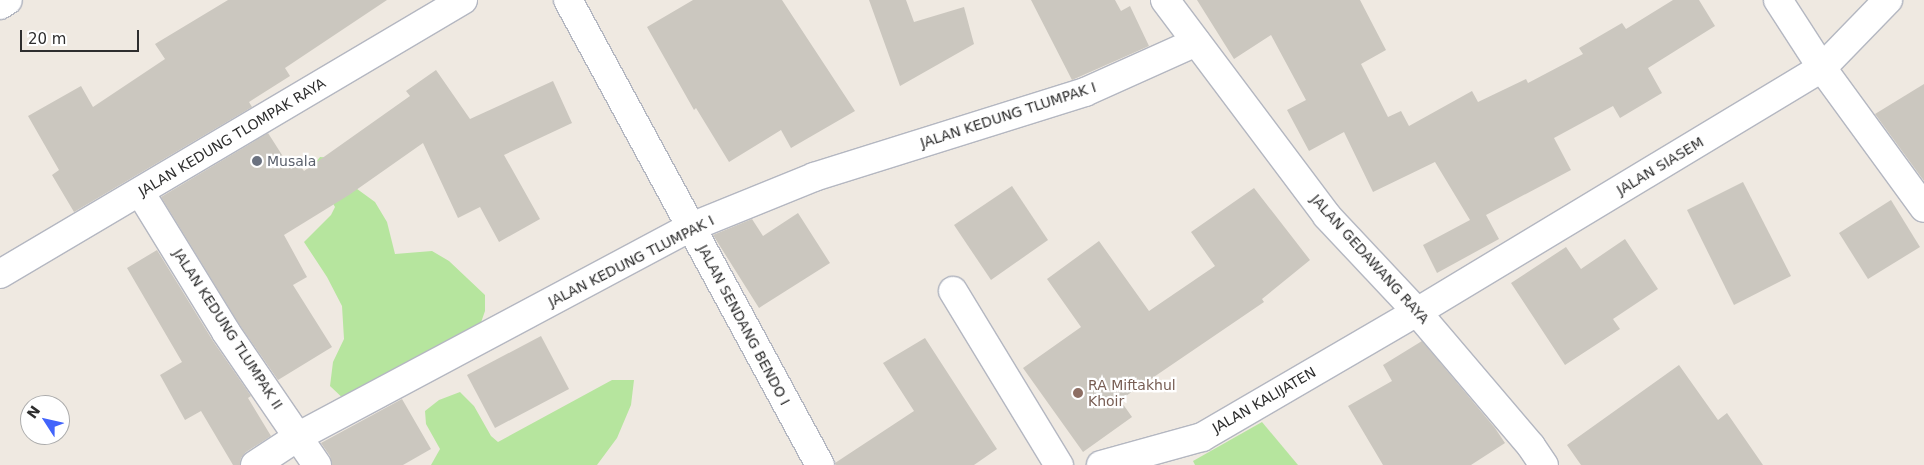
<!DOCTYPE html>
<style>
body{margin:0}
#map{position:relative;width:1924px;height:465px;overflow:hidden;background:#efe9e1;font-family:"DejaVu Sans",sans-serif}
div>[style]{position:absolute}
[style*='--x']{left:calc(var(--x)*1px);top:calc(var(--y)*1px);width:calc(var(--w)*1px);rotate:calc(var(--a)*1deg)}
.green>*{inset:0;background:#b6e59e}
.building>*{inset:0;background:#cbc7bf}
.roads{filter:drop-shadow(1px 0 #b4b7c1) drop-shadow(-1px 0 #b4b7c1) drop-shadow(0 1px #b4b7c1) drop-shadow(0 -1px #b4b7c1)}
.street>*{height:28px;margin:-14px;padding:0 14px;transform-origin:14px;border-radius:14px;background:#fff}
.secondary>*{height:28px;margin:-14px;padding:0 14px;transform-origin:14px;border-radius:14px;background:#fff}
.dots>*{width:14px;height:14px;translate:-50% -50%;box-sizing:border-box;border:2px solid #fff;border-radius:50%}
span{translate:-50% -50%;white-space:nowrap;text-align:center;line-height:1.15;-webkit-text-stroke:4.5px #fff;paint-order:stroke}
.street-label{font-size:14px;color:#2e2e2e}
.worship-label{font-size:14px;color:#5b616d}
.left{translate:0 -50%;text-align:left}
.education-label{font-size:14px;color:#785e54}
.north{position:absolute;left:20px;top:395px;width:50px;height:50px;box-sizing:border-box;background:#fff;border:1px solid #ababab;border-radius:50%;rotate:305deg;font-size:14px;font-weight:700;line-height:20px;text-align:center;color:#2e2e2e}
.north::after{content:'';display:block;margin:auto;width:18px;height:22px;background:#4264fb;clip-path:polygon(50% 0,100% 100%,50% 72%,0 100%)}
.scale{position:absolute;left:20px;top:30px;width:119px;height:22px;box-sizing:border-box;border:2px solid #2e2e2e;border-top:0;padding-left:6px;font-size:15px;line-height:18px;white-space:nowrap;color:#2e2e2e;-webkit-text-stroke:4px #fff;paint-order:stroke}
</style>
<div id="map">
<div class="green">
<i style="clip-path:polygon(320px 157px,333px 158px,353px 186px,375px 202px,387px 222px,395px 254px,432px 251px,449px 261px,485px 295px,485px 311px,477px 334px,348px 403px,330px 386px,333px 362px,344px 339px,342px 306px,327px 277px,304px 242px,331px 215px,335px 207px,312px 167px)"></i>
<i style="clip-path:polygon(612px 380px,634px 380px,631px 405px,617px 438px,597px 465px,431px 465px,440px 449px,426px 424px,425px 411px,439px 400px,460px 392px,474px 406px,491px 436px,498px 442px)"></i>
<i style="clip-path:polygon(1262px 422px,1298px 465px,1195px 465px,1193px 461px)"></i>
</div>
<div class="building">
<i style="clip-path:polygon(228px 0,387px 0,285px 68px,290px 76px,249px 102px,252px 107px,74px 212px,52px 175px,59px 170px,28px 116px,81px 86px,93px 107px,165px 59px,155px 44px)"></i>
<i style="clip-path:polygon(693px 0,782px 0,855px 111px,791px 148px,781px 130px,729px 162px,696px 108px,694px 110px,647px 27px)"></i>
<i style="clip-path:polygon(869px 0,906px 0,914px 22px,964px 7px,974px 44px,900px 86px)"></i>
<i style="clip-path:polygon(1031px 0,1115px 0,1121px 11px,1130px 6px,1149px 46px,1072px 80px)"></i>
<i style="clip-path:polygon(1197px 0,1360px 0,1386px 50px,1361px 64px,1388px 117px,1401px 111px,1409px 126px,1472px 91px,1478px 102px,1526px 79px,1528px 83px,1583px 54px,1579px 48px,1622px 23px,1626px 29px,1673px 0,1699px 0,1715px 26px,1648px 68px,1662px 93px,1620px 118px,1613px 106px,1554px 138px,1571px 170px,1486px 215px,1499px 239px,1437px 273px,1423px 245px,1470px 220px,1435px 162px,1373px 192px,1344px 132px,1309px 151px,1287px 110px,1306px 100px,1271px 35px,1234px 59px)"></i>
<i style="clip-path:polygon(436px 70px,470px 119px,553px 81px,572px 123px,504px 155px,540px 219px,499px 242px,480px 207px,458px 218px,423px 143px,349px 195px,284px 235px,307px 277px,293px 285px,332px 347px,278px 380px,239px 324px,161px 197px,268px 133px,291px 169px,299px 164px,304px 171px,410px 96px,406px 91px)"></i>
<i style="clip-path:polygon(1924px 84px,1924px 181px,1875px 114px)"></i>
<i style="clip-path:polygon(1743px 182px,1791px 276px,1734px 305px,1687px 210px)"></i>
<i style="clip-path:polygon(1012px 186px,1048px 240px,991px 280px,954px 225px)"></i>
<i style="clip-path:polygon(1254px 188px,1310px 260px,1262px 299px,1264px 302px,1120px 400px,1132px 417px,1083px 452px,1023px 368px,1081px 327px,1047px 279px,1099px 241px,1149px 311px,1215px 266px,1191px 232px)"></i>
<i style="clip-path:polygon(1891px 200px,1920px 247px,1868px 279px,1839px 233px)"></i>
<i style="clip-path:polygon(798px 213px,830px 263px,759px 308px,713px 235px,752px 219px,763px 236px)"></i>
<i style="clip-path:polygon(1625px 239px,1658px 289px,1613px 319px,1620px 329px,1565px 365px,1511px 283px,1566px 247px,1581px 269px)"></i>
<i style="clip-path:polygon(157px 250px,213px 341px,251px 396px,248px 398px,271px 436px,246px 452px,241px 458px,240px 465px,233px 465px,201px 411px,185px 420px,160px 375px,182px 362px,127px 268px)"></i>
<i style="clip-path:polygon(541px 336px,569px 389px,495px 428px,467px 375px)"></i>
<i style="clip-path:polygon(925px 338px,997px 449px,974px 465px,836px 465px,835px 463px,914px 411px,883px 363px)"></i>
<i style="clip-path:polygon(1422px 341px,1495px 428px,1505px 443px,1471px 465px,1383px 465px,1348px 406px,1392px 381px,1383px 365px)"></i>
<i style="clip-path:polygon(1679px 365px,1718px 420px,1727px 413px,1763px 465px,1581px 465px,1567px 445px)"></i>
<i style="clip-path:polygon(402px 399px,431px 449px,403px 465px,332px 465px,330px 456px,321px 443px)"></i>
</div>
<div class="roads">
<div class="street">
<i style="--x:568;--y:0;--w:529;--a:61.55"></i>
<i style="--x:1778;--y:0;--w:81;--a:57.1"></i>
<i style="--x:1822;--y:68;--w:173;--a:53.9"></i>
<i style="--x:0;--y:5;--w:9;--a:-32"></i>
<i style="--x:140;--y:192;--w:164;--a:58.4"></i>
<i style="--x:226;--y:332;--w:161;--a:55.6"></i>
<i style="--x:0;--y:274;--w:538;--a:-30.62"></i>
<i style="--x:953;--y:291;--w:204;--a:58.7"></i>
<i style="--x:1417;--y:312;--w:473;--a:-31.1"></i>
<i style="--x:1822;--y:68;--w:95;--a:-45.9"></i>
<i style="--x:255;--y:465;--w:53;--a:-33.4"></i>
<i style="--x:299;--y:436;--w:444;--a:-28.1"></i>
<i style="--x:691;--y:227;--w:133;--a:-22.1"></i>
<i style="--x:814;--y:177;--w:284;--a:-17.4"></i>
<i style="--x:1085;--y:92;--w:122;--a:-24.2"></i>
</div>
<div class="secondary">
<i style="--x:1165;--y:0;--w:270;--a:53.1"></i>
<i style="--x:1327;--y:216;--w:132;--a:46.8"></i>
<i style="--x:1417;--y:312;--w:176;--a:49.6"></i>
<i style="--x:1531;--y:446;--w:23;--a:56"></i>
<i style="--x:1101;--y:465;--w:105;--a:-15.5"></i>
<i style="--x:1202;--y:437;--w:249;--a:-30.2"></i>
</div>
</div>
<div class="dots">
<i style="left:257px;top:161px;background:#6b7280"></i>
<i style="left:1078px;top:393px;background:#8d6e63"></i>
</div>
<div class="street-label">
<span style="left:1008px;top:115px;rotate:-18deg">JALAN KEDUNG TLUMPAK I</span>
<span style="left:232px;top:137px;rotate:-31deg">JALAN KEDUNG TLOMPAK RAYA</span>
<span style="left:1660px;top:166px;rotate:-31deg">JALAN SIASEM</span>
<span style="left:1370px;top:259px;rotate:48deg">JALAN GEDAWANG RAYA</span>
<span style="left:631px;top:261px;rotate:-27deg">JALAN KEDUNG TLUMPAK I</span>
<span style="left:744px;top:325px;rotate:62deg">JALAN SENDANG BENDO I</span>
<span style="left:228px;top:329px;rotate:57deg">JALAN KEDUNG TLUMPAK II</span>
<span style="left:1264px;top:400px;rotate:-30deg">JALAN KALIJATEN</span>
</div>
<div class="worship-label">
<span class="left" style="left:267px;top:161px">Musala</span>
</div>
<div class="education-label">
<span class="left" style="left:1088px;top:393px">RA Miftakhul<br>Khoir</span>
</div>
<div class="north">N</div>
<div class="scale">20 m</div>
</div>
